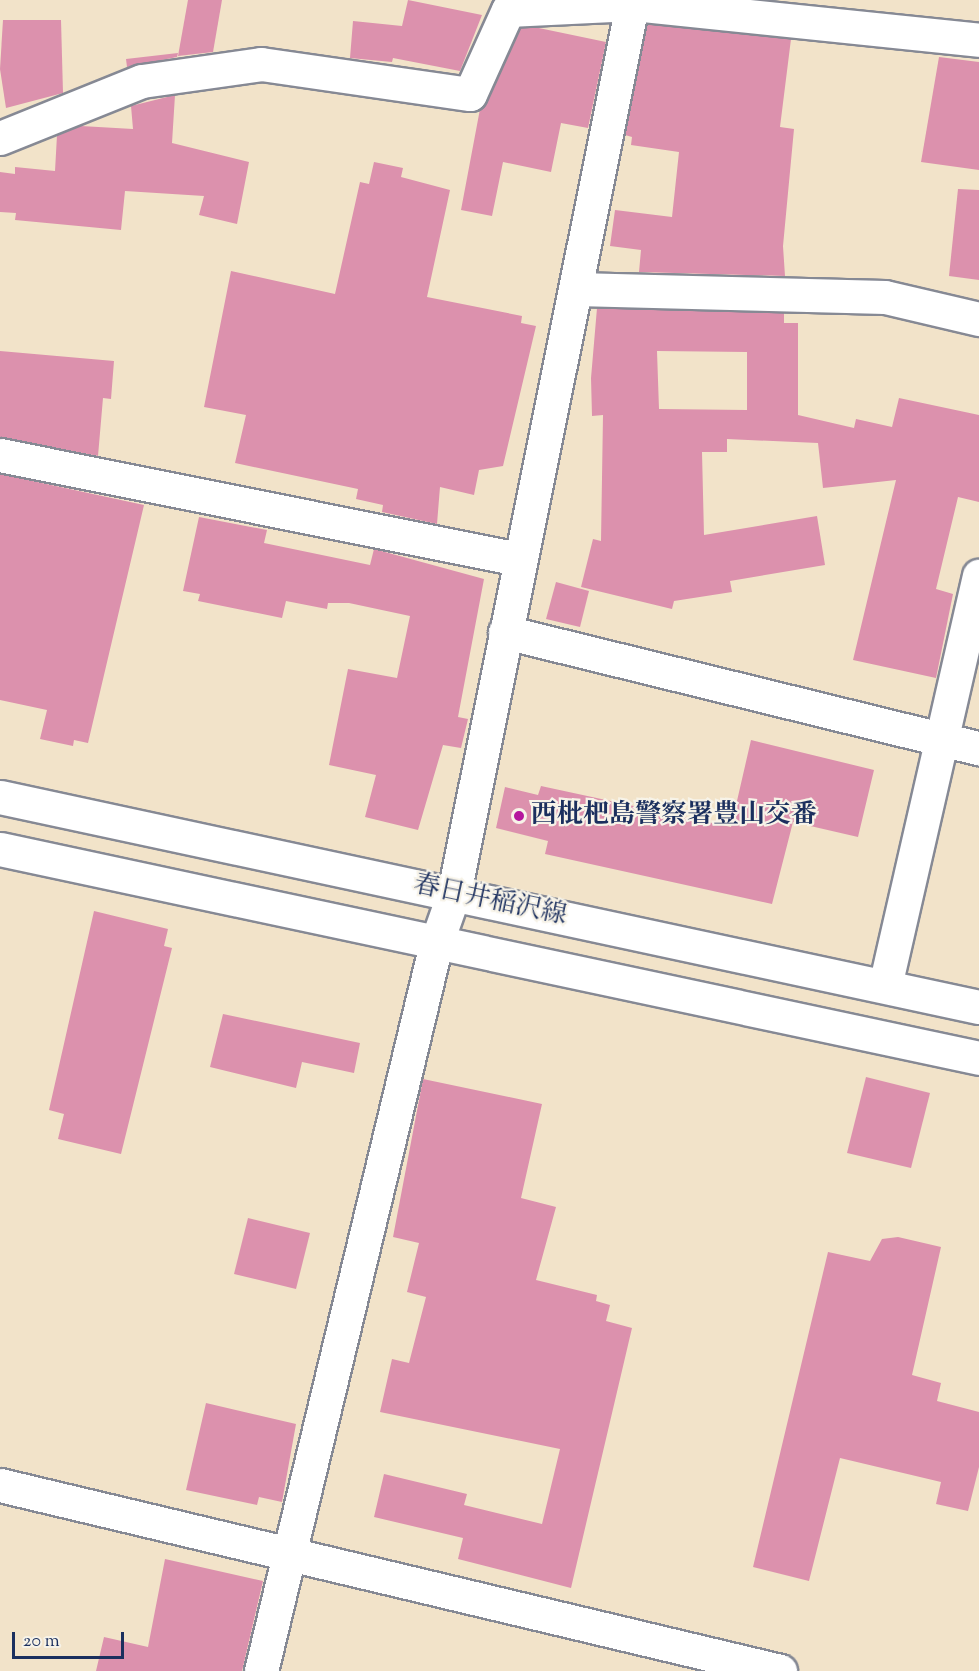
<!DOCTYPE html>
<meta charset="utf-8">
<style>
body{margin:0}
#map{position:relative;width:979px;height:1671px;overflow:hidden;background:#f2e3c9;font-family:"Sorts Mill Goudy","Noto Serif JP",serif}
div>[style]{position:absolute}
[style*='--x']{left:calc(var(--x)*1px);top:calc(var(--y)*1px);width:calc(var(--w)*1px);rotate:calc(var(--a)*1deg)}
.building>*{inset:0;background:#dc91ad}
.roads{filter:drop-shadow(2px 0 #868994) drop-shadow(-2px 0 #868994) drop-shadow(0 2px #868994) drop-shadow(0 -2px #868994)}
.street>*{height:33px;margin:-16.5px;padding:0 16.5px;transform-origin:16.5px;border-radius:16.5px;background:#fff}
.primary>*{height:33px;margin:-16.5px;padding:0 16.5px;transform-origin:16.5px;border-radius:16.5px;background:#fff}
.dots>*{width:16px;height:16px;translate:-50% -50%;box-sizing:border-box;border:3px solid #f7f3e8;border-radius:50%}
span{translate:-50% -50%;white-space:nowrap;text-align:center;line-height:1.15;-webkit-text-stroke:4.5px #f7f3e8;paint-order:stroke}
.poi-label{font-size:26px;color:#1b2f5e;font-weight:700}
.left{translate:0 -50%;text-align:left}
.street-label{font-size:26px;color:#1b2f5e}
.scale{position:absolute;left:12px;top:1632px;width:112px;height:27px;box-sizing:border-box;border:3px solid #1b2f5e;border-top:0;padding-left:8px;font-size:18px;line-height:21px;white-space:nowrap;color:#1b2f5e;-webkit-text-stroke:4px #f7f3e8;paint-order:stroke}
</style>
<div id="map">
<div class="building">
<i style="clip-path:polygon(188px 0,222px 0,213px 52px,178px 56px)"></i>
<i style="clip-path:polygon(408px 0,482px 15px,460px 71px,393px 58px,392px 62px,350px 58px,353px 21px,402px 26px)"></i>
<i style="clip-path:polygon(3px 20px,61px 20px,63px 93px,6px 108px,0 69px)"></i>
<i style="clip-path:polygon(647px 24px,791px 39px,780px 127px,794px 129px,783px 246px,785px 276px,639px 272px,641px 250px,610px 246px,615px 210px,672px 217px,679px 152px,631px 145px,632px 137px,625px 135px)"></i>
<i style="clip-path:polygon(534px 27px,606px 42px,588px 128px,561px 123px,551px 172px,503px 162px,492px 216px,461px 210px,480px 109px,520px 28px)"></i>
<i style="clip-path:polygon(178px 53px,177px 57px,127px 67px,126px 59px)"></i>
<i style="clip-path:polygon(939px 57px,979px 62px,979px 170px,921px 162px)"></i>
<i style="clip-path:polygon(175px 95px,172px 143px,249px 162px,237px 224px,199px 215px,204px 196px,125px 191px,121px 230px,15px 220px,16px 213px,0 212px,0 172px,15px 174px,15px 167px,55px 171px,57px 135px,81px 126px,133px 129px,131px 106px)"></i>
<i style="clip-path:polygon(374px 162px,403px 168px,401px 177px,450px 190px,427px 297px,522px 316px,521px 323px,536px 326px,503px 466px,479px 470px,474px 495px,440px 487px,437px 524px,382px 512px,383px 505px,356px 499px,358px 489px,235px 463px,246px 415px,204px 407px,231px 271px,335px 294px,360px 182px,369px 184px)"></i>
<i style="clip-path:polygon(958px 189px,979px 190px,979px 280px,949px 276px)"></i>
<i style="clip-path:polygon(evenodd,597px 308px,784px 313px,784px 323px,798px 323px,798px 415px,854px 428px,856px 419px,892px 427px,899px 398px,979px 415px,979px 502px,958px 497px,936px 589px,953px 594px,936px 678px,853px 660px,896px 480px,823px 488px,818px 443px,727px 439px,727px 452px,702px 452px,704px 535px,817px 516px,825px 565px,730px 581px,732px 592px,674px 601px,672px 609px,581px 587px,593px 539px,601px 541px,603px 415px,592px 416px,591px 378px,597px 308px,657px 351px,747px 352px,747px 410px,659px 409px,657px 351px)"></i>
<i style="clip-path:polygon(0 351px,114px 361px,111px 399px,103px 398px,98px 456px,0 437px)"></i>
<i style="clip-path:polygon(0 474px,144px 505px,88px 743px,74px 740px,73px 746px,40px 739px,47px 710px,0 700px)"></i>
<i style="clip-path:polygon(199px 517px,267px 530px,264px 543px,370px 565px,374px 549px,484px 579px,458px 717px,468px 719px,461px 748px,443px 745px,418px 830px,365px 817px,376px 775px,329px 765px,348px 669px,397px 678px,410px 616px,349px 603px,328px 603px,327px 609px,286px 601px,282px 618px,198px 601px,200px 594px,183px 591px)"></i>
<i style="clip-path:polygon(556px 582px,589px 591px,580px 627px,546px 619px)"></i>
<i style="clip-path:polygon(751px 740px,874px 770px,858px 837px,793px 822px,772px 904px,545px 854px,548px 841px,496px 828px,505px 787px,538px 795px,541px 786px,731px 827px)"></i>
<i style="clip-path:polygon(94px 911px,168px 929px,164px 946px,172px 948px,121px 1154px,58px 1139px,64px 1114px,49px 1110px)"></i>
<i style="clip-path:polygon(223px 1014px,360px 1043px,354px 1073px,302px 1062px,296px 1088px,210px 1067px)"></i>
<i style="clip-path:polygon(866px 1077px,930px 1093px,911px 1168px,847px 1153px)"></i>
<i style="clip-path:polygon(423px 1079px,542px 1104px,521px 1198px,556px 1207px,536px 1280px,597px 1295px,596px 1301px,610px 1305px,606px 1321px,632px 1328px,571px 1588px,458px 1559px,463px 1538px,374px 1517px,384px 1474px,467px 1494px,464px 1505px,542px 1524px,560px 1449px,380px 1412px,392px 1359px,409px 1363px,426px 1297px,407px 1292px,419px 1243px,393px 1237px)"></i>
<i style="clip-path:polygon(248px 1218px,310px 1233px,296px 1289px,234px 1274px)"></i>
<i style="clip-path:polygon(898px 1237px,941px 1247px,912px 1375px,941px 1383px,937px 1401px,979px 1412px,979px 1467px,968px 1511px,936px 1504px,941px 1482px,840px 1458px,809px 1581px,753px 1567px,828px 1252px,870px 1261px,882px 1239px)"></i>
<i style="clip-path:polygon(206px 1403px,296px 1424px,282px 1502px,259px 1497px,257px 1505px,186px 1490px)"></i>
<i style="clip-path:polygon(165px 1559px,263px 1581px,242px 1671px,96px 1671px,104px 1637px,148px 1647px)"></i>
</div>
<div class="roads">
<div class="street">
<i style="--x:0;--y:138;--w:153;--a:-21.9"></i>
<i style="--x:142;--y:81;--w:120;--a:-8.1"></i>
<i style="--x:261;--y:64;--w:211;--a:8.2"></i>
<i style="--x:470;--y:94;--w:92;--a:-65.7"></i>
<i style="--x:508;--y:10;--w:125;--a:-2.7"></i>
<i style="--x:633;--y:4;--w:348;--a:5.9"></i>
<i style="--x:576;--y:289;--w:309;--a:1.5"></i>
<i style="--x:885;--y:297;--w:97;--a:13.2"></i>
<i style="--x:0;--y:455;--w:528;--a:11.35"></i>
<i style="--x:505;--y:632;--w:488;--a:13.8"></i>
<i style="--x:885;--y:986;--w:421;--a:-77.1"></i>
<i style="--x:0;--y:1485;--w:802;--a:13.41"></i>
<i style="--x:261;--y:1671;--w:748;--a:-76.47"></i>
<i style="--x:436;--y:944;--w:54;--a:-70.6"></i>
<i style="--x:454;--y:893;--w:911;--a:-78.67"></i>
</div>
<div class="primary">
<i style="--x:0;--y:797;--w:1001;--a:12.11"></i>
<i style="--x:0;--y:849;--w:1001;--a:12.05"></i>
</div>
</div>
<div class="dots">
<i style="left:519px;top:816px;background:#b5179e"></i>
</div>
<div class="poi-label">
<span class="left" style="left:531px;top:816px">西枇杷島警察署豊山交番</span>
</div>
<div class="street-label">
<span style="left:490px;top:901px;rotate:12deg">春日井稲沢線</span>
</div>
<div class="scale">20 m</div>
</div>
